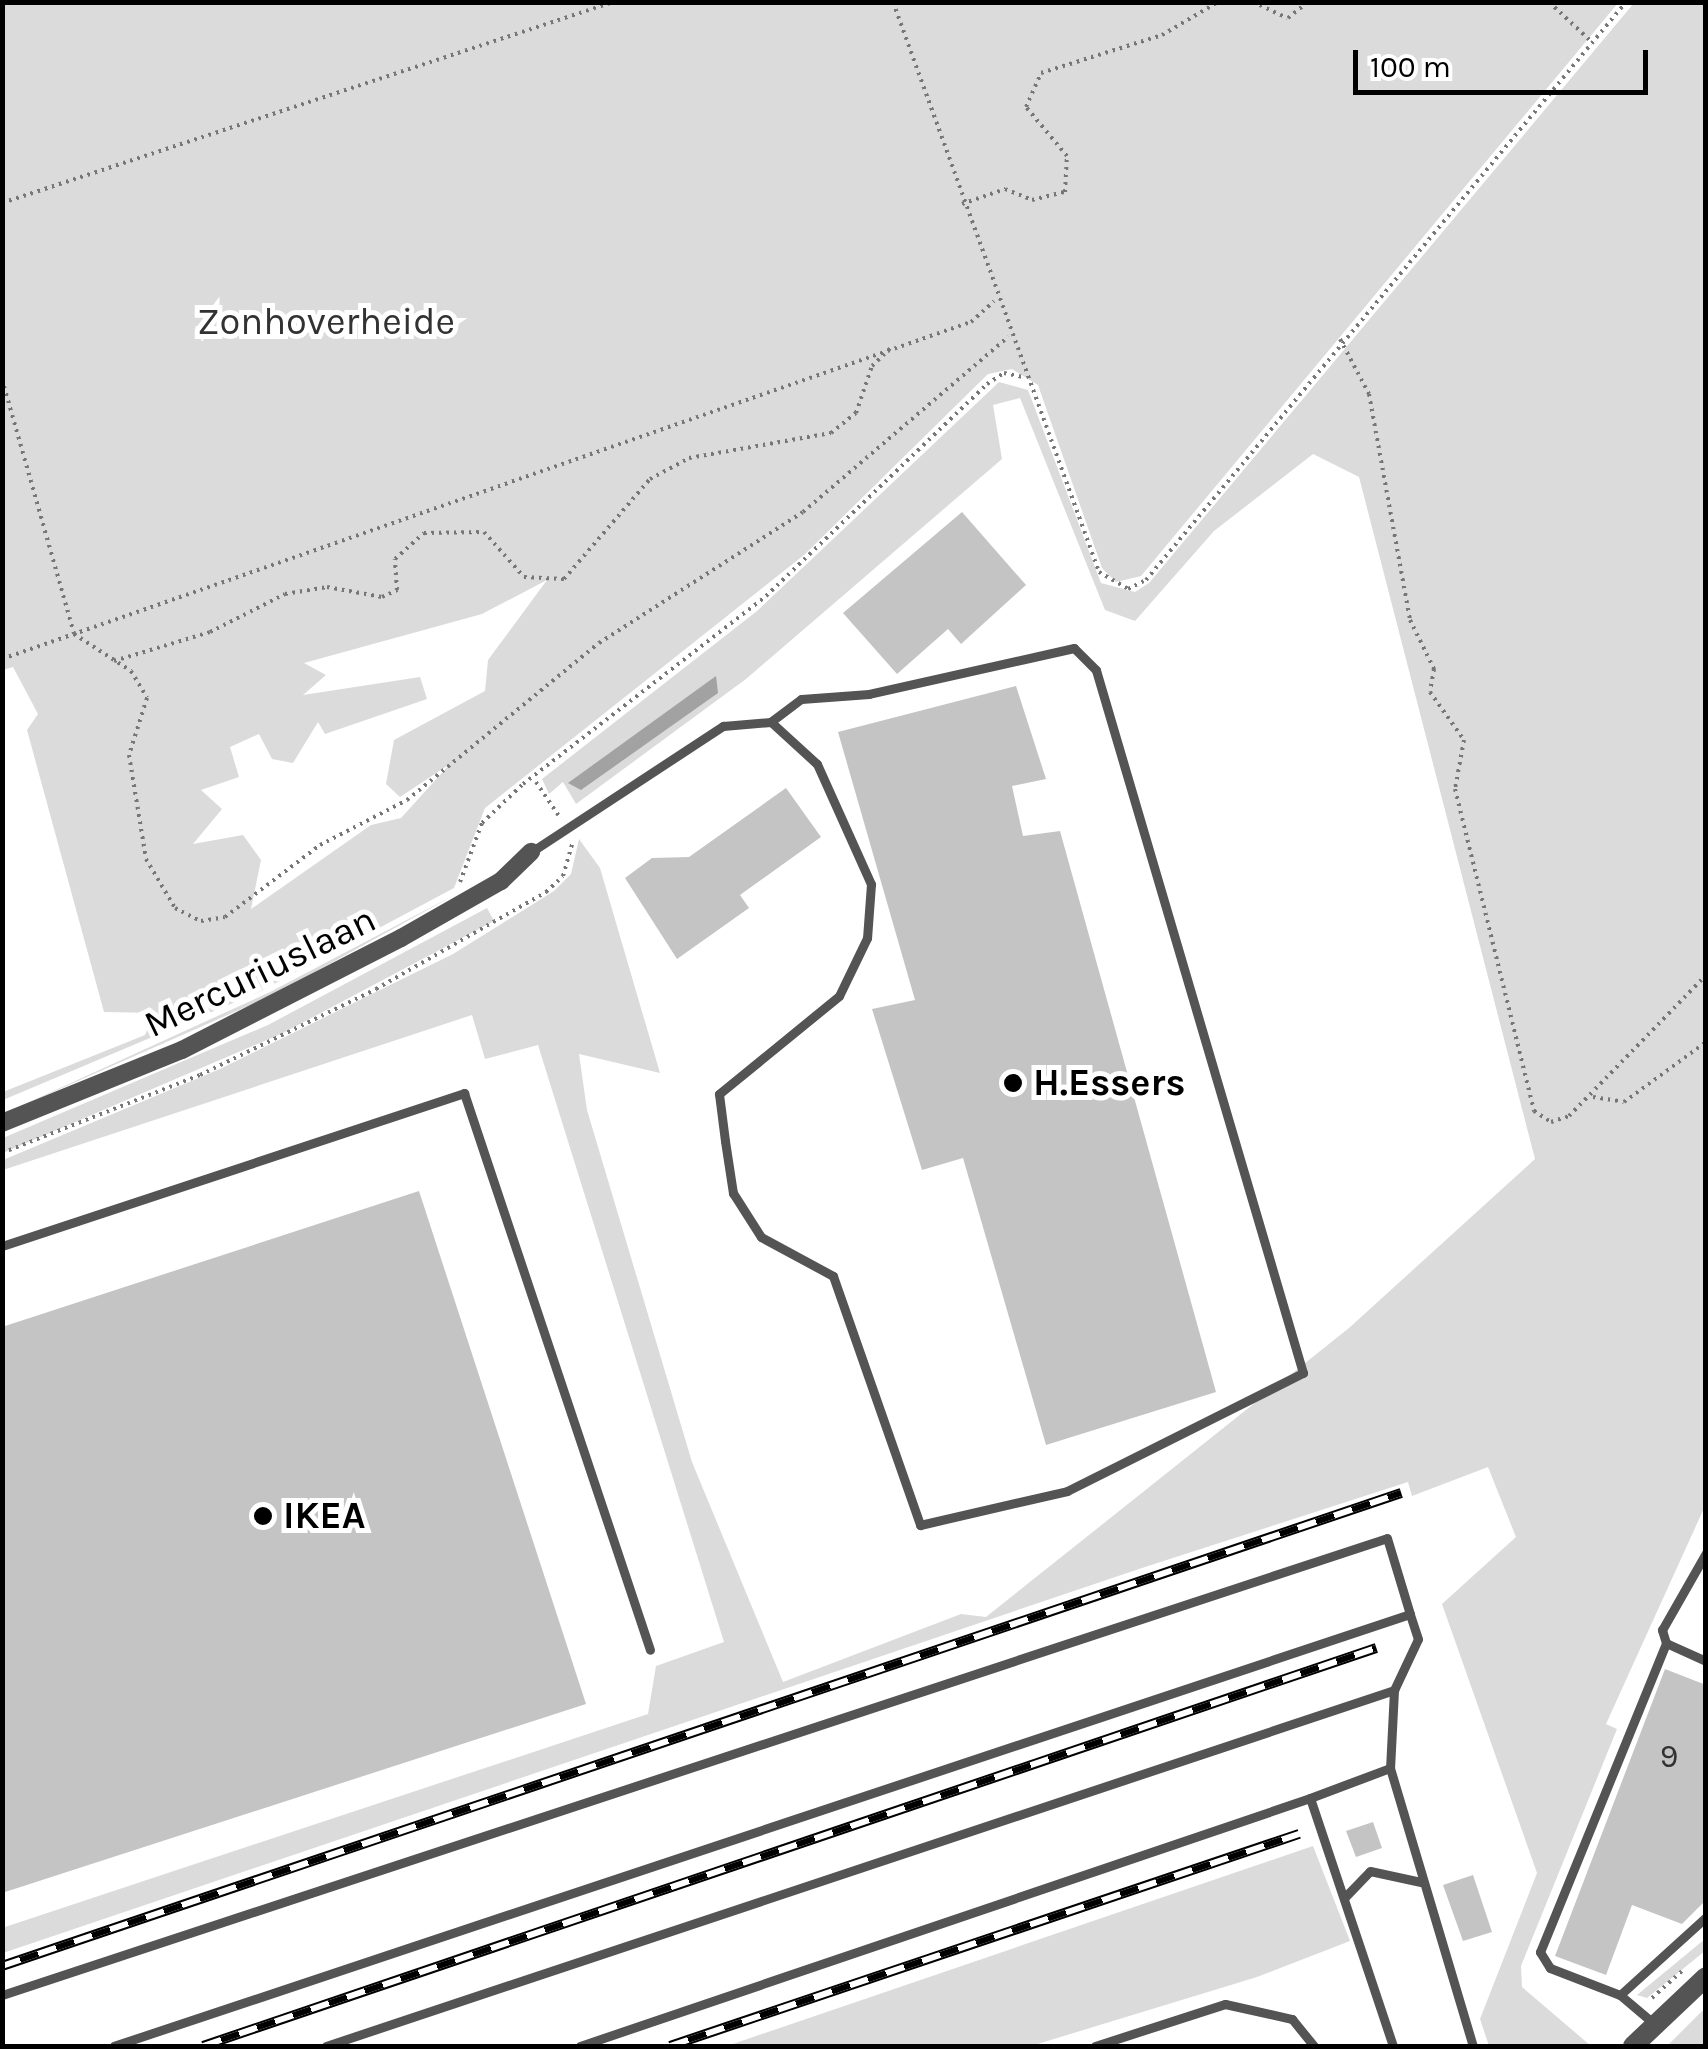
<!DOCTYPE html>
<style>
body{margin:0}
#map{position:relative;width:1708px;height:2049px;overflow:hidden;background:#fff;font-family:Karla,sans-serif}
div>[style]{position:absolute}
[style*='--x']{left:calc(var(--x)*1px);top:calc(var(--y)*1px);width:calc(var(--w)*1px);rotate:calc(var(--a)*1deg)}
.green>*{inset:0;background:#dbdbdb}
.water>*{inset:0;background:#a2a2a2}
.building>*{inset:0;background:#c4c4c4}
.path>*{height:4px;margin-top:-2px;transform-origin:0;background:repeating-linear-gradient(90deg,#767676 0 2.5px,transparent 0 7.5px)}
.service>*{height:9px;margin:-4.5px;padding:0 4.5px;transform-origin:4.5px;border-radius:4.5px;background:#545454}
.minor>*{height:18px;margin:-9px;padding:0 9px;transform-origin:9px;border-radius:9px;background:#545454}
.tertiary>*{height:20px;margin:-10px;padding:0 10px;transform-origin:10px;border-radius:10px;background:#545454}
.rail>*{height:10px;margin-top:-5px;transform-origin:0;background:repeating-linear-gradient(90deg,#fff 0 19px,#000 0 38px);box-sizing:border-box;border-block:2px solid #000}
.dots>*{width:28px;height:28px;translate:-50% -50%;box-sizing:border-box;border:5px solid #fff;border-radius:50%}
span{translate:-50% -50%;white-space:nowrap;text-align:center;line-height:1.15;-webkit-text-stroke:10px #fff;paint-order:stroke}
.number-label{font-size:32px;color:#313131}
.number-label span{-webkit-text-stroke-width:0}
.park-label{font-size:38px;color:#323232}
.street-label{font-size:38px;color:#000}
.poi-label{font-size:38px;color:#000;font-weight:700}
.left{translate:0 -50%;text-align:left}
.frame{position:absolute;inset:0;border:5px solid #000;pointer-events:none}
.scale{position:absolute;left:1353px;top:50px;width:295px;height:45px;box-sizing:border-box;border:5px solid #000;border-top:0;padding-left:12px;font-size:30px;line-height:35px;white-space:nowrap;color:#000;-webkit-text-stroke:8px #fff;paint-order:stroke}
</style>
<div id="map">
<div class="green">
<i style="clip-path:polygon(evenodd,3px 2px,1617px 2px,1618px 3px,1141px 576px,1116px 582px,1102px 568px,1038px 385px,1012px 369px,988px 374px,804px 555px,485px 808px,454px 888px,259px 992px,3px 1100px,3px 1092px,145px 1035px,154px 1013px,104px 1012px,27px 730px,38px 714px,13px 667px,3px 670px,3px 2px,547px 580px,488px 660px,485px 691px,394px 740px,386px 784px,400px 797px,450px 764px,401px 818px,371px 825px,251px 909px,261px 860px,243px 835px,193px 844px,222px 809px,201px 790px,239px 777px,230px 747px,259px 734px,272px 759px,293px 763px,318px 722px,325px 734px,427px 699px,420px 677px,303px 695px,326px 675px,304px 663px,482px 614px,547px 580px)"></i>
<i style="clip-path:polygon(1634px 3px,1705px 3px,1705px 1506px,1606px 1724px,1617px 1729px,1521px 1966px,1522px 1987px,1591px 2046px,1489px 2046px,1480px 2019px,1537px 1873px,1442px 1604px,1516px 1537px,1488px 1467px,1412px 1496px,1408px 1482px,1145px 1567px,3px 1953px,2px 1928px,648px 1714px,656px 1666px,724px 1642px,538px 1045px,485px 1059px,472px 1015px,3px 1170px,3px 1160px,220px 1069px,453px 954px,554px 891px,571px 874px,579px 839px,600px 868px,660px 1073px,579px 1054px,587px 1110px,692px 1462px,783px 1682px,961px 1614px,986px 1617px,1349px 1328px,1535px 1159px,1359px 477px,1313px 454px,1214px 531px,1135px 621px,1105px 610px,1020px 398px,993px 405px,1002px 459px,746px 679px,576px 804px,563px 782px,549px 794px,542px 779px,757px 611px,999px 382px,1028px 390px,1101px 583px,1135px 592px,1149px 583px)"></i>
<i style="clip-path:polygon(460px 892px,273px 995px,3px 1114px,270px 992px)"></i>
<i style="clip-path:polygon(487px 908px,494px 921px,283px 1033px,3px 1153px,3px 1138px,268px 1025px)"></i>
<i style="clip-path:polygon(1313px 1846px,1350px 1941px,1257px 1977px,1031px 2046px,727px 2046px)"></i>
<i style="clip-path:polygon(1705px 1939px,1705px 1951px,1647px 1998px,1637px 1995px)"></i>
<i style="clip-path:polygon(1705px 2009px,1705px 2046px,1667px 2046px,1699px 2014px)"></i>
</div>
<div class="water">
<i style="clip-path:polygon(716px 676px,718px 693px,581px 790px,568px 783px)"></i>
</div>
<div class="building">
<i style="clip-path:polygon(962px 512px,1026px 585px,961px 644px,948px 629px,897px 674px,843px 613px)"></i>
<i style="clip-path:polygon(1016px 686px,1046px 779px,1012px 786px,1023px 836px,1060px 831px,1216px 1392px,1046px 1445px,963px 1158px,922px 1170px,872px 1009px,915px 1000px,838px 732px)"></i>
<i style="clip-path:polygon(786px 788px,821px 837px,740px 895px,749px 908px,677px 959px,625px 878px,652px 858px,689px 857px)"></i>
<i style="clip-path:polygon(419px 1191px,586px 1704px,2px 1893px,2px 1327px)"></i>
<i style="clip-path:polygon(1665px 1669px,1706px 1685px,1706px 1900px,1682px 1924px,1632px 1905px,1606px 1975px,1555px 1956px)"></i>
<i style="clip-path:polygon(1373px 1822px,1382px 1848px,1356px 1857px,1346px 1831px)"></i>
<i style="clip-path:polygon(1473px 1875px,1492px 1932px,1463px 1941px,1443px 1885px)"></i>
</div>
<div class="path">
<i style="--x:893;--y:2;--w:606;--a:70.13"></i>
<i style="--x:1099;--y:572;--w:34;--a:30"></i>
<i style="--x:1128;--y:589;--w:20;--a:-27"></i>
<i style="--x:1146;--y:580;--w:751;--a:-50.29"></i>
<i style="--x:1253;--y:2;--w:38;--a:25"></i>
<i style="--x:1288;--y:18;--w:26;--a:-39"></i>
<i style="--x:1549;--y:2;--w:60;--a:43"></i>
<i style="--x:2;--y:203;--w:643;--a:-18.21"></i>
<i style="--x:962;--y:204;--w:46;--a:-19.2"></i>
<i style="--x:1005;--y:189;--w:29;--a:22"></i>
<i style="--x:1032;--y:200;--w:34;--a:-14"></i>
<i style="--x:1065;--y:192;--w:36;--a:-87"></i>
<i style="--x:1067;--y:156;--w:64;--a:-129.9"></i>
<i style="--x:1026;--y:107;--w:37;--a:-66"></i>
<i style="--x:1041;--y:73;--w:127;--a:-17.4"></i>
<i style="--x:1162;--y:35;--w:65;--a:-30.5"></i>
<i style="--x:1340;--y:339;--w:62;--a:62.2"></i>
<i style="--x:1369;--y:394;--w:230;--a:79.7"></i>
<i style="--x:1410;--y:620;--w:55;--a:63.9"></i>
<i style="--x:1434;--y:669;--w:23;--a:100"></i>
<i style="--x:1430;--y:692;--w:59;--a:54.7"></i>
<i style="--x:1464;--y:740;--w:50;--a:100.4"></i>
<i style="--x:1455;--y:789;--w:332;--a:76.2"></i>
<i style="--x:1534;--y:1111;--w:20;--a:33"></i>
<i style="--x:1551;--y:1122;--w:19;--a:-18"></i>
<i style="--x:1569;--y:1116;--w:197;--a:-45.8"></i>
<i style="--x:2;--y:379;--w:265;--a:74.2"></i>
<i style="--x:74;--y:634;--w:68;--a:33"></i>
<i style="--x:131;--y:671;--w:31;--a:59"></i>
<i style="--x:147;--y:698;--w:60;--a:107.5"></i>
<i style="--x:129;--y:755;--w:105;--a:80.7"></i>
<i style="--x:146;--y:859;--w:57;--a:59.4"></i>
<i style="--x:175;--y:908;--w:29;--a:27"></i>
<i style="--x:201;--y:921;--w:24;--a:-9"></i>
<i style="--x:225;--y:917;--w:119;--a:-37.2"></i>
<i style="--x:320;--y:845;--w:98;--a:-27.3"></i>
<i style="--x:407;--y:800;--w:248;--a:-39.3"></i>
<i style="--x:599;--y:643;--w:242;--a:-32.7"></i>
<i style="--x:803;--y:512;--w:270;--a:-40.5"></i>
<i style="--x:2;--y:659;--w:1026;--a:-19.18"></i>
<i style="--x:971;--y:322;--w:31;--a:-42"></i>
<i style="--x:114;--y:661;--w:100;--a:-16.8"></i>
<i style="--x:210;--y:632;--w:84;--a:-26.9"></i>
<i style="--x:285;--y:594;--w:43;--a:-9.5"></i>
<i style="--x:327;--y:587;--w:56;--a:10.3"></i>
<i style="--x:382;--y:597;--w:17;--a:-25"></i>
<i style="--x:397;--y:590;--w:31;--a:-94"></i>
<i style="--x:395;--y:559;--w:39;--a:-42"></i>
<i style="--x:424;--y:533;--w:60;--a:-1"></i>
<i style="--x:484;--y:532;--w:60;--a:48.4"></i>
<i style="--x:524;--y:577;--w:40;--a:2.9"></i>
<i style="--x:564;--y:579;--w:132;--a:-49.3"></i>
<i style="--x:650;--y:479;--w:44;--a:-28.3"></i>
<i style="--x:689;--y:458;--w:144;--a:-10"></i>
<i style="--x:831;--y:433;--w:32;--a:-39"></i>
<i style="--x:856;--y:413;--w:50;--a:-71.2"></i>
<i style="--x:872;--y:366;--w:30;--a:-44"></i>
<i style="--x:536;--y:782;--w:40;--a:56"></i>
<i style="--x:460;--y:882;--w:63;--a:-69.6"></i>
<i style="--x:482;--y:823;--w:57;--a:-43.6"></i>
<i style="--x:523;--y:784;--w:307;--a:-37.7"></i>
<i style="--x:766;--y:596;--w:306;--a:-43.8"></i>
<i style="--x:987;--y:384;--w:20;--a:-33"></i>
<i style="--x:1004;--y:373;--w:19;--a:12"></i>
<i style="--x:1593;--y:1097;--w:31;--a:9"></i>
<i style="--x:1624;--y:1102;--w:102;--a:-36.2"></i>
<i style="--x:2;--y:1153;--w:213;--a:-21.5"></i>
<i style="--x:200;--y:1075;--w:196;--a:-26"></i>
<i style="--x:376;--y:989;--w:196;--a:-29.7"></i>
<i style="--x:546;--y:892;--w:23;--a:-43"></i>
<i style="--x:563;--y:876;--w:37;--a:-74"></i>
<i style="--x:1652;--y:1998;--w:40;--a:-42"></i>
</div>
<div class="service">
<i style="--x:531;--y:852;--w:230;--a:-33.3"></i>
<i style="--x:723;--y:726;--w:48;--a:-4.8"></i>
<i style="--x:771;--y:722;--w:62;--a:42.4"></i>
<i style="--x:817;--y:764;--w:132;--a:65.8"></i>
<i style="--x:871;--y:884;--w:54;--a:94.2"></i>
<i style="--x:867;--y:938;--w:64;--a:115.8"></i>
<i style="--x:839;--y:996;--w:155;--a:140.8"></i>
<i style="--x:719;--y:1094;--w:47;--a:82.7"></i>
<i style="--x:725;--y:1141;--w:53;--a:81.3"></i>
<i style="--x:733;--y:1193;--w:52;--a:57.5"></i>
<i style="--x:761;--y:1237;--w:82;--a:28.4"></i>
<i style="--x:833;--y:1276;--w:264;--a:70.7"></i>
<i style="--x:920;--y:1525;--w:151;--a:-13"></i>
<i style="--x:1067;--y:1491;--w:264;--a:-26.6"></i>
<i style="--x:1303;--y:1373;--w:733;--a:-106.41"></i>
<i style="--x:1096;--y:670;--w:31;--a:-135"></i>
<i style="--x:1074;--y:648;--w:210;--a:167.4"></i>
<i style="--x:869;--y:694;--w:68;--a:175.8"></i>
<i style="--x:801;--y:699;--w:38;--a:143"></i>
<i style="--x:2;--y:1246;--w:487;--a:-18.3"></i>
<i style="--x:464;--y:1093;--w:587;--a:71.53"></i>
<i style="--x:1666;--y:1643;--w:14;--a:-107"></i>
<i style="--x:1662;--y:1630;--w:89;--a:-60.3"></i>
<i style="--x:1394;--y:1690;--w:56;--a:-64.8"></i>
<i style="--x:1418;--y:1639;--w:26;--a:-108"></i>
<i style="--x:1310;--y:1798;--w:85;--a:-20.6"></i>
<i style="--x:1344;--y:1898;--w:37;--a:-46"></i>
<i style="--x:1370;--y:1871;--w:52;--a:12.2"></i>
<i style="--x:2;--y:1995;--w:1458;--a:-18.26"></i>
<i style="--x:1387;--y:1538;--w:79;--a:73.2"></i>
<i style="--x:1410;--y:1614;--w:1366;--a:161.57"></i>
<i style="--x:1620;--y:1995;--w:116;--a:-42.2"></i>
<i style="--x:1652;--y:2022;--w:42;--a:-139.8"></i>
<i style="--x:1620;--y:1995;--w:75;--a:-158.9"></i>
<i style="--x:1550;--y:1968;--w:19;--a:-122"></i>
<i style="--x:1540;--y:1952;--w:334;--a:-67.8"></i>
<i style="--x:1666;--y:1643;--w:44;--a:24.2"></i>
<i style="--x:326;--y:2046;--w:1126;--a:-18.43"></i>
<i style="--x:1394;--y:1690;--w:78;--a:92.9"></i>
<i style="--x:1390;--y:1768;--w:290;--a:73.4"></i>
<i style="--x:580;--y:2046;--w:771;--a:-18.76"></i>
<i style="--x:1310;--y:1798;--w:262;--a:71.5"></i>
<i style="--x:1095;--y:2046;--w:137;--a:-17.9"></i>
<i style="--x:1225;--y:2004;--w:69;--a:12.6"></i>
<i style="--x:1292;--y:2019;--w:35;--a:51"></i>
</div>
<div class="minor">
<i style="--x:2;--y:1123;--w:194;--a:-22.1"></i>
<i style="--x:182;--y:1050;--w:246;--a:-27.1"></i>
<i style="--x:401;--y:938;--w:115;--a:-29.7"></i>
<i style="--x:501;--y:881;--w:42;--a:-44"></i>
</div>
<div class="tertiary">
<i style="--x:1633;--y:2046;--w:100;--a:-43.4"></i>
</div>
<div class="rail">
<i style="--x:2;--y:1966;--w:1477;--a:-18.68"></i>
<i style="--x:203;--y:2046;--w:1239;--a:-18.74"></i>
<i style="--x:670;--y:2046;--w:664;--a:-18.63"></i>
</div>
<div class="dots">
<i style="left:1013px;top:1083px;background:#000"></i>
<i style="left:263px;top:1516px;background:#000"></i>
</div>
<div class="number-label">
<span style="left:1669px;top:1757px">9</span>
</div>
<div class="park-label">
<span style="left:326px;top:322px">Zonhoverheide</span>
</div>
<div class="street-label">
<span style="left:260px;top:972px;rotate:-26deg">Mercuriuslaan</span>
</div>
<div class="poi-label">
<span class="left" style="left:1033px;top:1083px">H.Essers</span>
<span class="left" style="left:283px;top:1516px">IKEA</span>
</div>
<div class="frame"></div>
<div class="scale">100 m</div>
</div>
